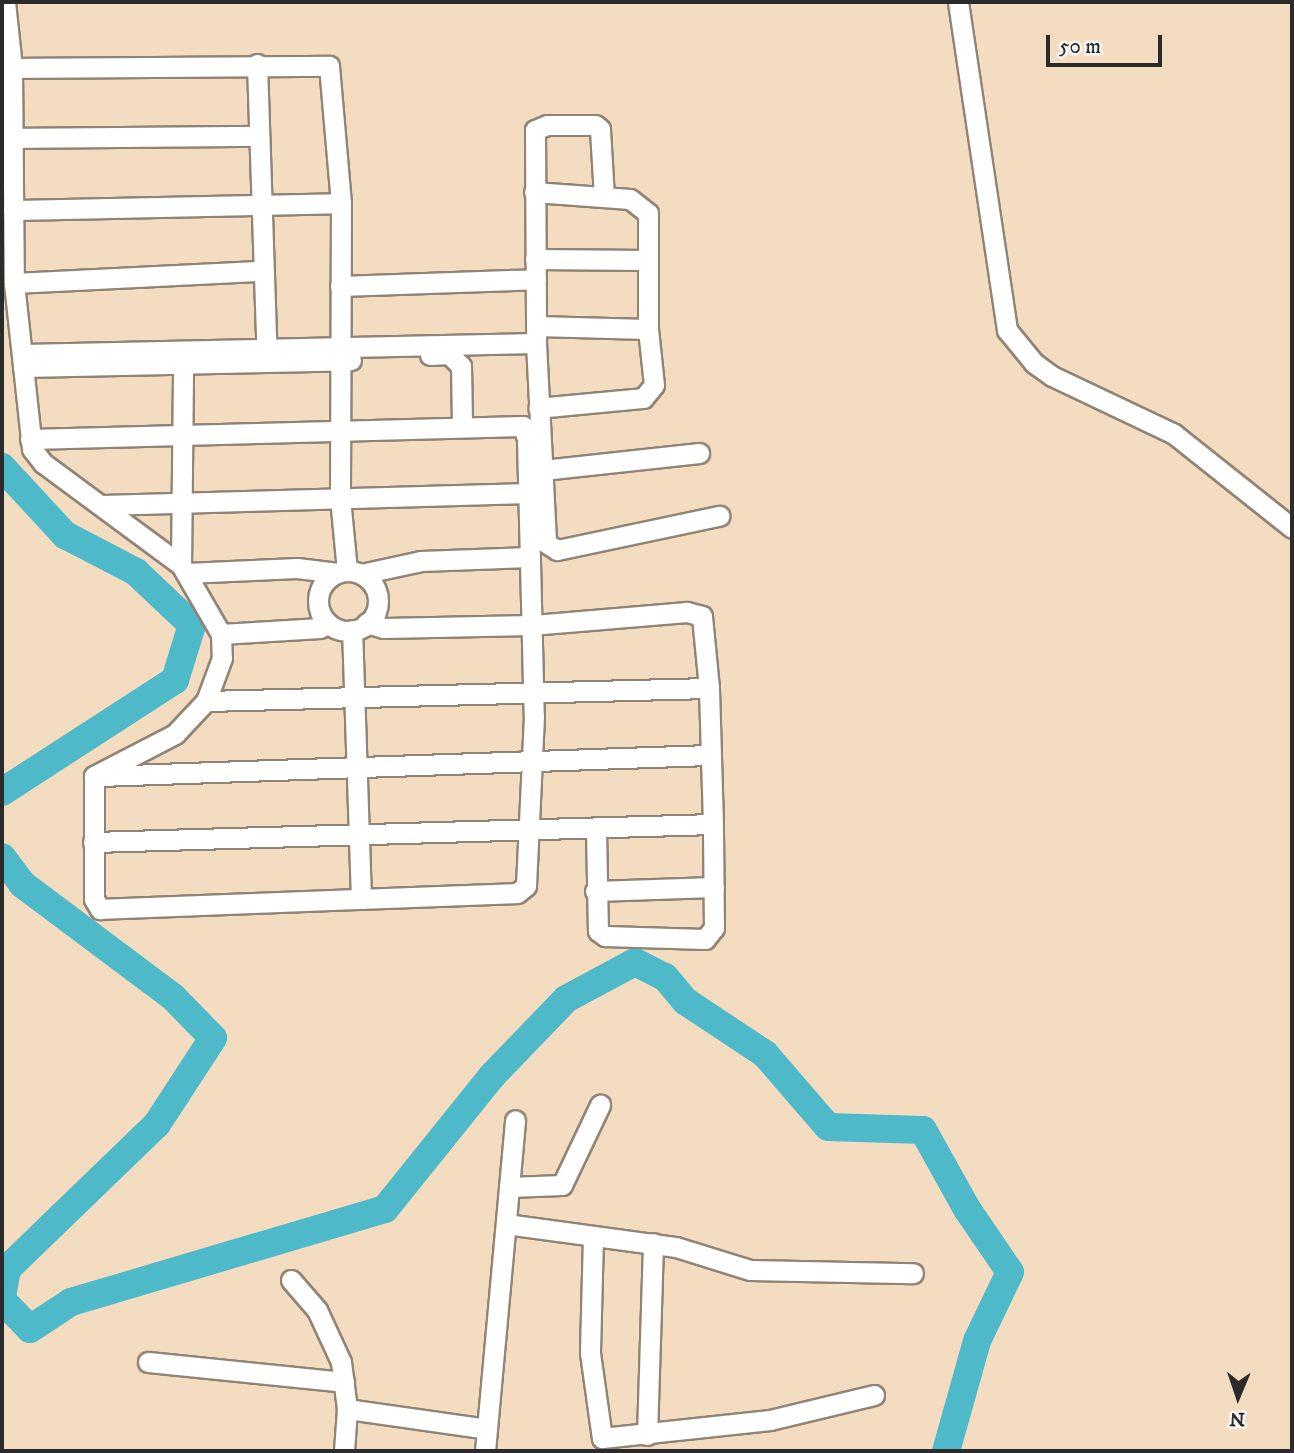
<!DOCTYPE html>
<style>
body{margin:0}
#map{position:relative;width:1294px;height:1453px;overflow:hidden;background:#f4dcc0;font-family:"IM FELL DW Pica",serif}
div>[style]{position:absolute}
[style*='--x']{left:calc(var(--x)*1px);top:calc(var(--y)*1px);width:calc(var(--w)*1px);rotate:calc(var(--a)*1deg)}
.river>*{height:28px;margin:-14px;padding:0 14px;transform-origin:14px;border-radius:14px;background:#4db9c9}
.roads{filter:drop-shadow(2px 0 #908476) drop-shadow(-2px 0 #908476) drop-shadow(0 2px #908476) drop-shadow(0 -2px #908476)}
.minor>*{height:19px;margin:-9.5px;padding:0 9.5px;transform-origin:9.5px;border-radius:9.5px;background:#fff}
.minor>.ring{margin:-9.5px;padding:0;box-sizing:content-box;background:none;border:19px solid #fff;border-radius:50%}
span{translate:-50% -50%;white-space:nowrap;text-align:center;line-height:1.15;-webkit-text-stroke:5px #f6f6f2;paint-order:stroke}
.frame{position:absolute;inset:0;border:4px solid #2b2b2b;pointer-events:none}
.north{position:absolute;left:1203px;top:1362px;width:70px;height:70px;-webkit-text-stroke:5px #f6f6f2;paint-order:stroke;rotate:182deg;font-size:19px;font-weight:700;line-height:28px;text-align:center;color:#2b2b2b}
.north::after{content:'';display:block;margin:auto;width:24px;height:32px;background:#2b2b2b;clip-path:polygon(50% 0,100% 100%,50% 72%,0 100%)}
.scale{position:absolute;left:1046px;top:35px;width:116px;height:32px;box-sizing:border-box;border:4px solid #2b2b2b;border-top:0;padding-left:9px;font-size:21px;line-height:24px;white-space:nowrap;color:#2b2b2b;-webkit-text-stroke:5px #f6f6f2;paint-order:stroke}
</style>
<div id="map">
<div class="river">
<i style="--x:2;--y:467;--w:93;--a:47.2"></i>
<i style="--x:65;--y:535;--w:80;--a:27.5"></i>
<i style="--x:136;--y:572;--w:77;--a:43.4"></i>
<i style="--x:192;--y:625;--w:58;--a:107.2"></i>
<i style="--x:175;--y:680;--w:206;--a:147.1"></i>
<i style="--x:2;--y:857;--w:34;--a:53"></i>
<i style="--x:22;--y:884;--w:189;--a:36.8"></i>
<i style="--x:173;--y:997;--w:57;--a:45.7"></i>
<i style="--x:213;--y:1038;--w:103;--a:123.1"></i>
<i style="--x:157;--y:1124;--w:209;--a:136"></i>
<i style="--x:7;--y:1269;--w:29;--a:100"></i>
<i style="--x:2;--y:1300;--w:40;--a:46"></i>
<i style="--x:30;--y:1329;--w:49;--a:-33.4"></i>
<i style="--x:71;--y:1302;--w:327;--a:-16.5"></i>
<i style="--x:385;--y:1209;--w:171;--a:-51.2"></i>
<i style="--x:492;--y:1076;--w:107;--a:-46.1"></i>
<i style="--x:566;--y:999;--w:78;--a:-28.2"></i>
<i style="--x:635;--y:962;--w:34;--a:27"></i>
<i style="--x:665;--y:977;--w:31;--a:50"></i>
<i style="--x:685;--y:1001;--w:96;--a:33.5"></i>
<i style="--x:765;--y:1054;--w:96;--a:49.2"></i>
<i style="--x:828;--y:1127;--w:95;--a:1.8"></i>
<i style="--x:923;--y:1130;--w:90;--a:60.9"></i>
<i style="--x:967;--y:1209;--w:76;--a:55.7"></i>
<i style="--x:1010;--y:1272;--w:76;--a:115.6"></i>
<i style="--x:977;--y:1341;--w:114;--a:105.7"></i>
</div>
<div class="roads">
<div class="minor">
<i style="--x:5;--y:2;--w:66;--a:83.9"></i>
<i style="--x:12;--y:68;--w:215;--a:89.5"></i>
<i style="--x:14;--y:283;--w:167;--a:83.8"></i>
<i style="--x:32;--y:449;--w:18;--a:52"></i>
<i style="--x:43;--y:463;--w:172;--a:36.5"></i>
<i style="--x:181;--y:565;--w:80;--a:59.9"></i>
<i style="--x:221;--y:634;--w:24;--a:88"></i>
<i style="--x:222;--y:658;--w:46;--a:110.4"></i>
<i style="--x:206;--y:701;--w:45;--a:133.2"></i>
<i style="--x:175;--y:734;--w:91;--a:152.6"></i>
<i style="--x:94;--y:776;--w:123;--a:90"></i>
<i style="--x:94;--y:899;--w:12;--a:59"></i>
<i style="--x:100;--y:909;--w:261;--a:-2.2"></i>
<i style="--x:361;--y:899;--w:269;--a:-91.9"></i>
<i style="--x:958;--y:2;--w:332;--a:81.5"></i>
<i style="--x:1007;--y:330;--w:43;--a:50.7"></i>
<i style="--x:1034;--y:363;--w:22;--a:36"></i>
<i style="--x:1052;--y:376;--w:135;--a:25.4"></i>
<i style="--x:1174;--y:434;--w:151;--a:38.5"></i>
<i style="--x:257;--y:64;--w:296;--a:88.1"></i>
<i style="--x:12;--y:68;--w:317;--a:-0.4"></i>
<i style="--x:329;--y:66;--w:138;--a:85"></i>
<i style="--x:341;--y:203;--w:295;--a:90.2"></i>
<i style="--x:340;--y:498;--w:73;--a:84.5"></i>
<i style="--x:11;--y:138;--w:247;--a:-0.5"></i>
<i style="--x:534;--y:192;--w:96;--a:4.2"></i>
<i style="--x:630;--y:199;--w:23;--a:38"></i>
<i style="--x:648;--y:213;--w:116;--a:90"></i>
<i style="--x:648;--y:329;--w:56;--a:83.9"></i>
<i style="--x:654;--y:385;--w:17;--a:130"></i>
<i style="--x:643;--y:398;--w:105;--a:174.6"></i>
<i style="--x:604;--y:197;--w:68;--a:-93.4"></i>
<i style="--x:600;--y:129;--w:6;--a:-141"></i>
<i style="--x:595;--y:125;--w:48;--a:180"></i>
<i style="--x:547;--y:125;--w:13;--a:157"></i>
<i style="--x:535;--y:130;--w:213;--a:89.7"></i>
<i style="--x:536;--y:343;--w:200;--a:87.1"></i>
<i style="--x:546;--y:543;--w:13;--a:32"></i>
<i style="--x:557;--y:550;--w:166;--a:-11.9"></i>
<i style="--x:13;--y:210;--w:328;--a:-1.2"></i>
<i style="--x:535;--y:259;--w:111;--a:0.5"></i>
<i style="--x:14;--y:283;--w:249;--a:-2.8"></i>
<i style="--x:340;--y:286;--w:196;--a:-2"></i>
<i style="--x:536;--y:326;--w:112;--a:1.5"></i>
<i style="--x:23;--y:354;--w:513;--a:-1.23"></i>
<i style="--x:430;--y:355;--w:19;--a:-3"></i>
<i style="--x:449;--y:354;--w:17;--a:45"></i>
<i style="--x:461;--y:366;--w:59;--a:89"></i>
<i style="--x:23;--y:367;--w:328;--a:-1.2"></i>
<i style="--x:30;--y:439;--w:493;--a:-1.5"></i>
<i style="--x:523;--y:426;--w:14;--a:73"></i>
<i style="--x:527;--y:439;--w:277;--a:88.6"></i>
<i style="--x:534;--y:716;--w:170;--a:92.7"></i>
<i style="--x:526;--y:886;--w:11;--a:142"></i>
<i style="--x:517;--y:893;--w:156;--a:177.8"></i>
<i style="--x:543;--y:470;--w:157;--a:-6.2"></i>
<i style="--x:103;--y:505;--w:426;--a:-1.6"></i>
<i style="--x:181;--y:565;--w:199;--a:-89.4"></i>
<i class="ring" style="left:318px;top:571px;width:41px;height:41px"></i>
<i style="--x:186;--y:573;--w:111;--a:-2.6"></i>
<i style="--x:297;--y:568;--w:39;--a:7"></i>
<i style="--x:361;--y:574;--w:61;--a:-12.2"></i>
<i style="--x:421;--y:561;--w:109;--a:-2.1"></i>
<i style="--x:221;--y:634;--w:99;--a:-3.5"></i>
<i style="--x:320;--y:628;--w:9;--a:-32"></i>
<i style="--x:206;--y:701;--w:503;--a:-1.48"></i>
<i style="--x:99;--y:776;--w:610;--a:-1.97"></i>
<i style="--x:596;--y:829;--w:102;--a:88.9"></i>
<i style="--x:598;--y:931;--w:9;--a:36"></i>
<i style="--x:605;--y:936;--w:100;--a:1.7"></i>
<i style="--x:705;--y:939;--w:14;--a:-51"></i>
<i style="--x:714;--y:928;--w:104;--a:-90.6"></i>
<i style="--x:93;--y:842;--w:620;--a:-1.66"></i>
<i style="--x:713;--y:824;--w:136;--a:-91.7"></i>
<i style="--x:709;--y:688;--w:72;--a:-95.6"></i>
<i style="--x:702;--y:616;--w:16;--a:-165"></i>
<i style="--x:687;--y:612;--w:157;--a:175.2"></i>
<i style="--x:531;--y:625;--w:147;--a:178.8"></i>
<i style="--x:384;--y:628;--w:18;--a:-164"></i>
<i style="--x:595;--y:891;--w:119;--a:-1.9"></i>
<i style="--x:509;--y:1187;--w:53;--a:-2.2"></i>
<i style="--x:562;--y:1185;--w:89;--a:-64.6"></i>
<i style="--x:506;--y:1224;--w:172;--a:7.7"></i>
<i style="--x:676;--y:1247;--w:77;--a:17.3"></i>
<i style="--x:750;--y:1270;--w:163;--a:1.1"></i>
<i style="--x:593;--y:1236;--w:117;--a:91.5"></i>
<i style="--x:590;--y:1353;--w:86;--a:82"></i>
<i style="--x:602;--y:1438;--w:169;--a:-6.1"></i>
<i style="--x:770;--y:1420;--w:107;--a:-13.5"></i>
<i style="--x:291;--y:1280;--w:40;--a:49"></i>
<i style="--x:317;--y:1310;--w:57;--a:65.2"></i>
<i style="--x:341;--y:1362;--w:47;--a:82.7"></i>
<i style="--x:347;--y:1409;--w:42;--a:94.1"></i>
<i style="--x:148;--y:1362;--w:197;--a:5.8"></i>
<i style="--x:347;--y:1409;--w:141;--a:8.1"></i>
<i style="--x:647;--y:1435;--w:192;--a:-88.2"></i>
<i style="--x:485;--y:1451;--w:332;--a:-84.8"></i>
</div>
</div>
<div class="frame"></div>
<div class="north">N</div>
<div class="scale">50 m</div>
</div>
